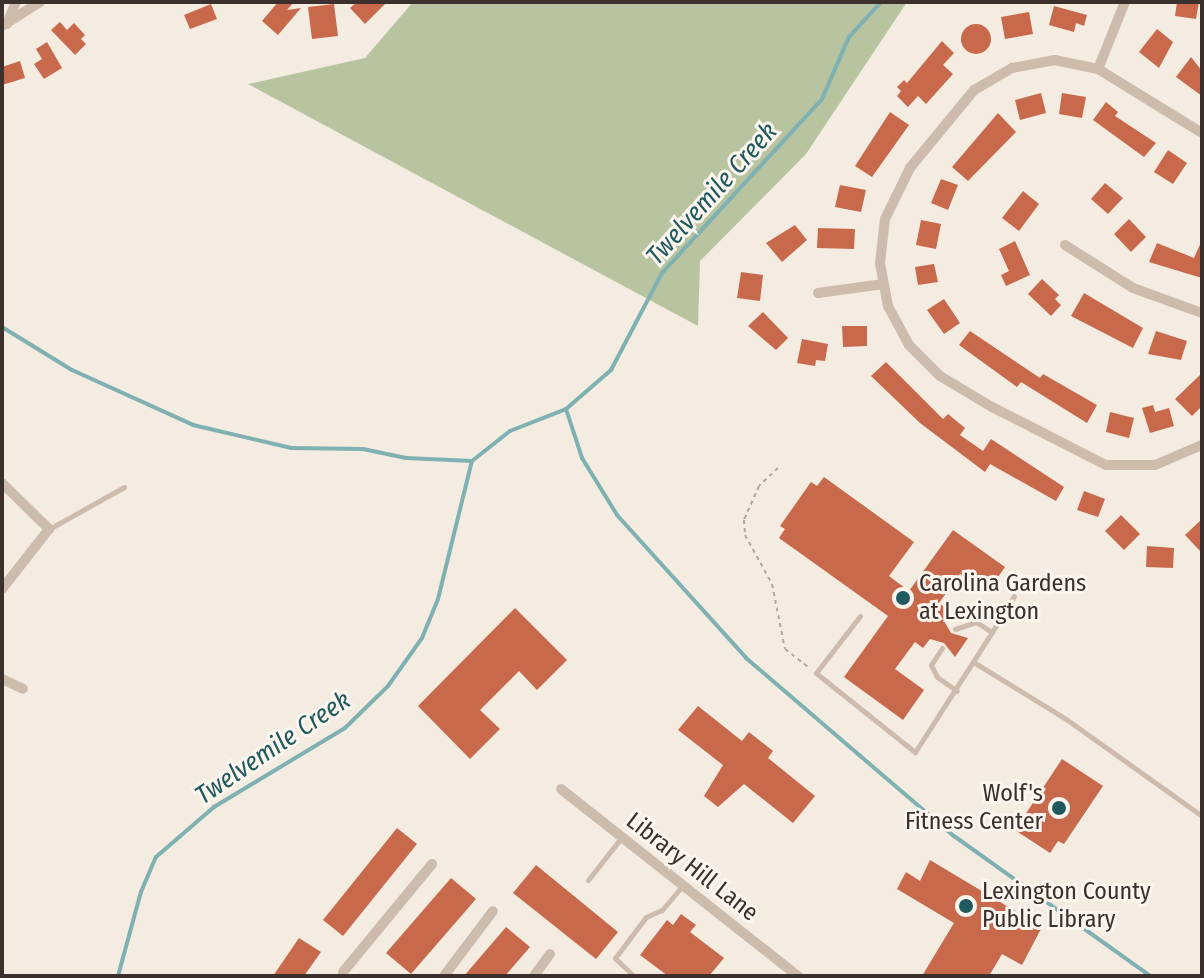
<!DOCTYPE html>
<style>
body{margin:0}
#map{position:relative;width:1204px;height:978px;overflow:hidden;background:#f4ebe1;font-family:"Fira Sans Condensed",sans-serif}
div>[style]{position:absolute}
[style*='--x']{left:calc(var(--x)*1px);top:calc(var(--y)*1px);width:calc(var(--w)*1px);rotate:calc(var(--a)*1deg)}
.green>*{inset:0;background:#b8c4a0}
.stream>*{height:4px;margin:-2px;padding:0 2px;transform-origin:2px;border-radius:2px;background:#7fb0b2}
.building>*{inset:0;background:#c8694b}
.round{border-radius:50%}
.path>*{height:2px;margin-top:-1px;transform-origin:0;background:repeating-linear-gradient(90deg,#b9a596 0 4px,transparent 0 8px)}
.service>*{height:5px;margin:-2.5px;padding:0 2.5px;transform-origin:2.5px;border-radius:2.5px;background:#cdbbac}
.minor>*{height:10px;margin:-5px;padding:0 5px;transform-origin:5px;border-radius:5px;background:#cdbbac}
.dots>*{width:22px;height:22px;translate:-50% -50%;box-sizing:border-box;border:4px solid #fbf5ee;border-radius:50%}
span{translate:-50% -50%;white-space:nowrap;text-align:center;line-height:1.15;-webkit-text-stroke:6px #fbf5ee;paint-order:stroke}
.poi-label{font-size:24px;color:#3b302b}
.left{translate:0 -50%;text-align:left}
.right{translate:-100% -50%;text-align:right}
.street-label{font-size:24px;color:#3b302b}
.water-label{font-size:26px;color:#1f5a5e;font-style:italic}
.frame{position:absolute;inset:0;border:4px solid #3b302b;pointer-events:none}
</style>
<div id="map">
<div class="green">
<i style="clip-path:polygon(413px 2px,907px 2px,806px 154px,700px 261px,698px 326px,248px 84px,365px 58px)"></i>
</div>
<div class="stream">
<i style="--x:2;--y:327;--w:82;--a:31.6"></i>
<i style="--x:72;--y:370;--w:133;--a:24.4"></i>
<i style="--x:193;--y:425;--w:101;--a:13.2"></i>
<i style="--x:291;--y:448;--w:72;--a:0.8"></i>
<i style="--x:363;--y:449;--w:44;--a:11.8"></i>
<i style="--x:406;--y:458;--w:66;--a:2.6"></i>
<i style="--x:566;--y:409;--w:52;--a:71.9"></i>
<i style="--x:582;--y:458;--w:67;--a:58.4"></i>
<i style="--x:617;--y:515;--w:193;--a:47.9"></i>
<i style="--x:746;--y:658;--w:274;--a:40.6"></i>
<i style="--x:954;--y:836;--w:241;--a:35.5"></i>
<i style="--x:118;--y:976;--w:87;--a:-74.7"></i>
<i style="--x:141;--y:892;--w:38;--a:-67"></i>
<i style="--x:156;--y:857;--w:77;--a:-40.8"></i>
<i style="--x:214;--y:807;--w:153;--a:-31.1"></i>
<i style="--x:345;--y:728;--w:60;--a:-44.3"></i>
<i style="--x:388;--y:686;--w:59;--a:-54.7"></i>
<i style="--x:422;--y:638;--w:42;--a:-67.7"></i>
<i style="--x:438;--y:599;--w:142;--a:-76.2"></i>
<i style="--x:472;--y:461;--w:48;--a:-38.3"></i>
<i style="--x:510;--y:431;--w:60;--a:-21.4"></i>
<i style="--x:566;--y:409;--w:60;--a:-40.9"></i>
<i style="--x:611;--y:370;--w:110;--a:-62.3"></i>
<i style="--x:662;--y:273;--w:236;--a:-47.4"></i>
<i style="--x:822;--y:99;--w:68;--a:-66.5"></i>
<i style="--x:849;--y:37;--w:47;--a:-47.6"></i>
</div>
<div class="building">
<i style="clip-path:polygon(278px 2px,294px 2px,287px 10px,301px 8px,278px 35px,262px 21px)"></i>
<i style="clip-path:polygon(357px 2px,387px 2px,365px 24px,350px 8px)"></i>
<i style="clip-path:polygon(1177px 2px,1199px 2px,1196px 19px,1175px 16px)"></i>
<i style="clip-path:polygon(211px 4px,217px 19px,190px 29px,184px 15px)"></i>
<i style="clip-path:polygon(334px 4px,338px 36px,312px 39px,308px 7px)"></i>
<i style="clip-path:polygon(1054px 6px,1087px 15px,1084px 26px,1076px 23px,1074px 32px,1049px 25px)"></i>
<i style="clip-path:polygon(1029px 12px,1033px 34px,1005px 39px,1001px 17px)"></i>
<i style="clip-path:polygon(60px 22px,67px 30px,74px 23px,85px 35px,81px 39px,86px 44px,75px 55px,51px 30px)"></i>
<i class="round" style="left:961px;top:24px;width:30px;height:30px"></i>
<i style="clip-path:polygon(1157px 29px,1173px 42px,1159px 68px,1139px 52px)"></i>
<i style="clip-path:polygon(942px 41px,954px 53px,943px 65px,953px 74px,926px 104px,918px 96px,908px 107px,897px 96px,901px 91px,897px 87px,904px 80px,907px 83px)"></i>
<i style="clip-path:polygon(47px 42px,62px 68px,44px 79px,34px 64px,42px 59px,36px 49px)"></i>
<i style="clip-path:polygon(1191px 57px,1202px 71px,1202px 96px,1176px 77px)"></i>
<i style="clip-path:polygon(20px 61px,25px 78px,2px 85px,2px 67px)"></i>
<i style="clip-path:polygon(1041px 93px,1046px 113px,1020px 120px,1015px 100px)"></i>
<i style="clip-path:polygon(1062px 93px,1086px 97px,1082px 118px,1059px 114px)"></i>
<i style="clip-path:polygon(1106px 102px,1118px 112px,1115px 116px,1156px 143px,1144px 157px,1093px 120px)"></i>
<i style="clip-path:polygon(890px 112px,909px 125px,872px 177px,855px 166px)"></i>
<i style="clip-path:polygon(998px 113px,1016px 132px,968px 181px,952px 167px)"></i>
<i style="clip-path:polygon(1168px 150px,1187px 163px,1173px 184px,1154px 172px)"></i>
<i style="clip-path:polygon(941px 179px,958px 185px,948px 210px,931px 203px)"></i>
<i style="clip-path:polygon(1105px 183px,1123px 198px,1108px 214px,1091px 199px)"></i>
<i style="clip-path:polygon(840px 185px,866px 190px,861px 212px,835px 207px)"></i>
<i style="clip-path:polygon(1023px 191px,1039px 204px,1019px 231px,1002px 218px)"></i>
<i style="clip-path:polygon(1129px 219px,1146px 237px,1131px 252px,1114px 234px)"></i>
<i style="clip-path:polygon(921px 220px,941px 224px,936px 249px,916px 245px)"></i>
<i style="clip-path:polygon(795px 225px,807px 240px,782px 262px,766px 243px)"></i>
<i style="clip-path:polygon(818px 228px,855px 229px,854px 249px,817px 248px)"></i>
<i style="clip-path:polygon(1202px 240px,1202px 278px,1149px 262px,1157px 243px,1194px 258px)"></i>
<i style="clip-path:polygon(1015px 241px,1030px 275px,1006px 286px,1001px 275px,1009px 271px,999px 249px)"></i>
<i style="clip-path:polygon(934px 264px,938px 282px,918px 285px,915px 267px)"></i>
<i style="clip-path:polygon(741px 272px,763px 275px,760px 301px,737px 298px)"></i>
<i style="clip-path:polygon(1042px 279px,1059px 295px,1055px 299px,1061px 305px,1051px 316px,1028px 294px)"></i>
<i style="clip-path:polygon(1084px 293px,1143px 328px,1133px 348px,1071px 316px)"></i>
<i style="clip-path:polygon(944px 299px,960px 323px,944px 334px,927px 310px)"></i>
<i style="clip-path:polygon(763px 312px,788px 338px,776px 350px,748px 326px)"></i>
<i style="clip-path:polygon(842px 326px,867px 326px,867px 346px,843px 347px)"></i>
<i style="clip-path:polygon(970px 331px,1040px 378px,1043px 374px,1097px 405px,1087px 423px,1021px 382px,1017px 387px,959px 345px)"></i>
<i style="clip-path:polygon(1156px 331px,1187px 341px,1181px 360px,1148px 354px)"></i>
<i style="clip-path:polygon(802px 339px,828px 344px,825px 361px,816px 360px,815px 366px,797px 363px)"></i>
<i style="clip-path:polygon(886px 362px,943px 419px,948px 414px,965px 428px,960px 435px,983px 451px,991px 439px,1064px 487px,1056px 501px,990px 464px,985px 472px,920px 423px,871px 376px)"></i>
<i style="clip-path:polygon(1202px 373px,1202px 406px,1192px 416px,1175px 399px)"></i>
<i style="clip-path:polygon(1153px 405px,1155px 412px,1169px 408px,1174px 426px,1150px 433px,1142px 408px)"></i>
<i style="clip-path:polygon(1110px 412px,1134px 418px,1129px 438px,1106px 432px)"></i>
<i style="clip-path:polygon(824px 477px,914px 542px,889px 576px,909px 591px,953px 530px,1005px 567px,987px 593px,960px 574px,939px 603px,951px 612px,944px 621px,951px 633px,968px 638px,955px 657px,944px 643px,930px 639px,923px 648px,915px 642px,895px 669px,924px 690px,903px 720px,844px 677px,888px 616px,779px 538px,785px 529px,780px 526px,811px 482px,817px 486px)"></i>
<i style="clip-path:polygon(1084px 491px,1105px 499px,1098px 517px,1077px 510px)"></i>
<i style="clip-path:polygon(1121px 515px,1140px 534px,1124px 550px,1105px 531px)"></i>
<i style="clip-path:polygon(1202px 519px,1202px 553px,1185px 535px)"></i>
<i style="clip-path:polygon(1147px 546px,1174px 548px,1173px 568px,1146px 567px)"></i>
<i style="clip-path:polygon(515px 608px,567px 660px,537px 690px,519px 671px,480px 710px,500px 729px,470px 759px,418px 706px)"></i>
<i style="clip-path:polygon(698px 706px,742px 741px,749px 732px,773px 751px,768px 758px,815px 796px,793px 823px,744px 784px,718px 807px,704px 796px,723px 765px,678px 730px)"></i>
<i style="clip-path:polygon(1062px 759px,1103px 786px,1064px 844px,1058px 841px,1050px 853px,1015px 830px)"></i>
<i style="clip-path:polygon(397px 828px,417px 844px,343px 936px,323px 920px)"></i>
<i style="clip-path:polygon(930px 860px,1042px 927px,1022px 965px,1002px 954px,989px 976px,922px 976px,954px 923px,897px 889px,906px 872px,920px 881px)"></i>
<i style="clip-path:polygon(536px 865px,618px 932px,596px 959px,513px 893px)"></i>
<i style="clip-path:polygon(451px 878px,476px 899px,411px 974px,386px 953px)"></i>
<i style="clip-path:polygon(681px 914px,696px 925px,690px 932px,724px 958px,709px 976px,668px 976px,640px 955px,667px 920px,673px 925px)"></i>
<i style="clip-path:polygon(506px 927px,530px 947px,505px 976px,464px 976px)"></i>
<i style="clip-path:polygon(299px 938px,321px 952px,304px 976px,273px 976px)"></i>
</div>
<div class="path">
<i style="--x:778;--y:468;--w:26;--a:137"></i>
<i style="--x:759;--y:486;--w:37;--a:114"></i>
<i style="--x:744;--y:520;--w:15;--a:86"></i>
<i style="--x:745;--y:535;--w:56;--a:61.1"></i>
<i style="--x:772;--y:584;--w:66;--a:78.7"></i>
<i style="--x:785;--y:649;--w:31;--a:38"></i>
</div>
<div class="service">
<i style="--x:49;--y:529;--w:86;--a:-29.2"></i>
<i style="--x:860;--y:616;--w:72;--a:127.7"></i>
<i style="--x:816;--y:673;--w:127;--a:38.6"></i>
<i style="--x:915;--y:752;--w:143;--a:-57.3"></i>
<i style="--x:955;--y:629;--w:22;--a:-18"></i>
<i style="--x:976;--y:622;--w:19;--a:32"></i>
<i style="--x:992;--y:632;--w:42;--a:-58.6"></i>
<i style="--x:942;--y:648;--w:20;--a:123"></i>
<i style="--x:931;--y:665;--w:13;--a:63"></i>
<i style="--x:937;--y:677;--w:24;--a:35"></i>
<i style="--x:975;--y:663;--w:107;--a:31.6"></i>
<i style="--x:1066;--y:719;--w:167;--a:35.5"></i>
<i style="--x:588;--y:880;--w:53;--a:-51.8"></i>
<i style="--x:634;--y:976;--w:26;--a:-137"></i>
<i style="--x:615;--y:958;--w:51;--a:-52.9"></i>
<i style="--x:646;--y:917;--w:17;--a:-24"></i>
<i style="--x:662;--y:910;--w:31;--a:-50"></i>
</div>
<div class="minor">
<i style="--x:7;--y:24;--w:24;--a:-68"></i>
<i style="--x:2;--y:26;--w:45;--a:-32.3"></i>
<i style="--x:1098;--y:69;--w:72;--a:-68.1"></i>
<i style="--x:1202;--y:133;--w:122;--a:-148.4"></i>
<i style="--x:1098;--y:69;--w:44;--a:-168.2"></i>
<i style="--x:1055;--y:60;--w:44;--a:169.5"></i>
<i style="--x:1012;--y:68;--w:44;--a:149.9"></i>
<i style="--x:974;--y:90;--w:101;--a:129.4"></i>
<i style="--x:910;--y:168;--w:57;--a:116.1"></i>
<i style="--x:885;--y:219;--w:44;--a:96.5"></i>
<i style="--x:880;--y:263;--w:44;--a:79.5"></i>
<i style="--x:888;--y:306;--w:44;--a:61.7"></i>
<i style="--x:909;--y:345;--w:44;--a:45"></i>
<i style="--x:940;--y:376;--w:61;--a:30.8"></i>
<i style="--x:992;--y:407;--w:128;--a:27"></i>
<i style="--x:1106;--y:465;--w:49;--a:0"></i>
<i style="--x:1155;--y:465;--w:51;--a:-23.1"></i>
<i style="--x:1065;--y:245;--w:80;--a:32.3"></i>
<i style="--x:1133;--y:288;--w:73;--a:19.9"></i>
<i style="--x:818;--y:293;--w:66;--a:-7.9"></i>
<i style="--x:2;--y:483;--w:66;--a:44.4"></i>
<i style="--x:49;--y:529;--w:76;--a:128.1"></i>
<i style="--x:2;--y:679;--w:23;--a:25"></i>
<i style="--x:561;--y:789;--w:302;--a:38.3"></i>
<i style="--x:343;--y:972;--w:140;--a:-50.5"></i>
<i style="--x:444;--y:976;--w:81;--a:-53"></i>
<i style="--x:534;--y:976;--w:27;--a:-54"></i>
</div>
<div class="dots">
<i style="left:903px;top:598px;background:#1f5a5e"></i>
<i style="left:1059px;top:808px;background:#1f5a5e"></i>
<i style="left:966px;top:906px;background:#1f5a5e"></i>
</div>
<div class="poi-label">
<span class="left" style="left:919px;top:598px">Carolina Gardens<br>at Lexington</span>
<span class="right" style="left:1043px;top:808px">Wolf's<br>Fitness Center</span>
<span class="left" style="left:982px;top:906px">Lexington County<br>Public Library</span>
</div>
<div class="street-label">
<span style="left:692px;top:867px;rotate:38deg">Library Hill Lane</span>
</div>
<div class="water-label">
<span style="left:712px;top:194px;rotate:-48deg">Twelvemile Creek</span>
<span style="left:273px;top:748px;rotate:-34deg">Twelvemile Creek</span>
</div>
<div class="frame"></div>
</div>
